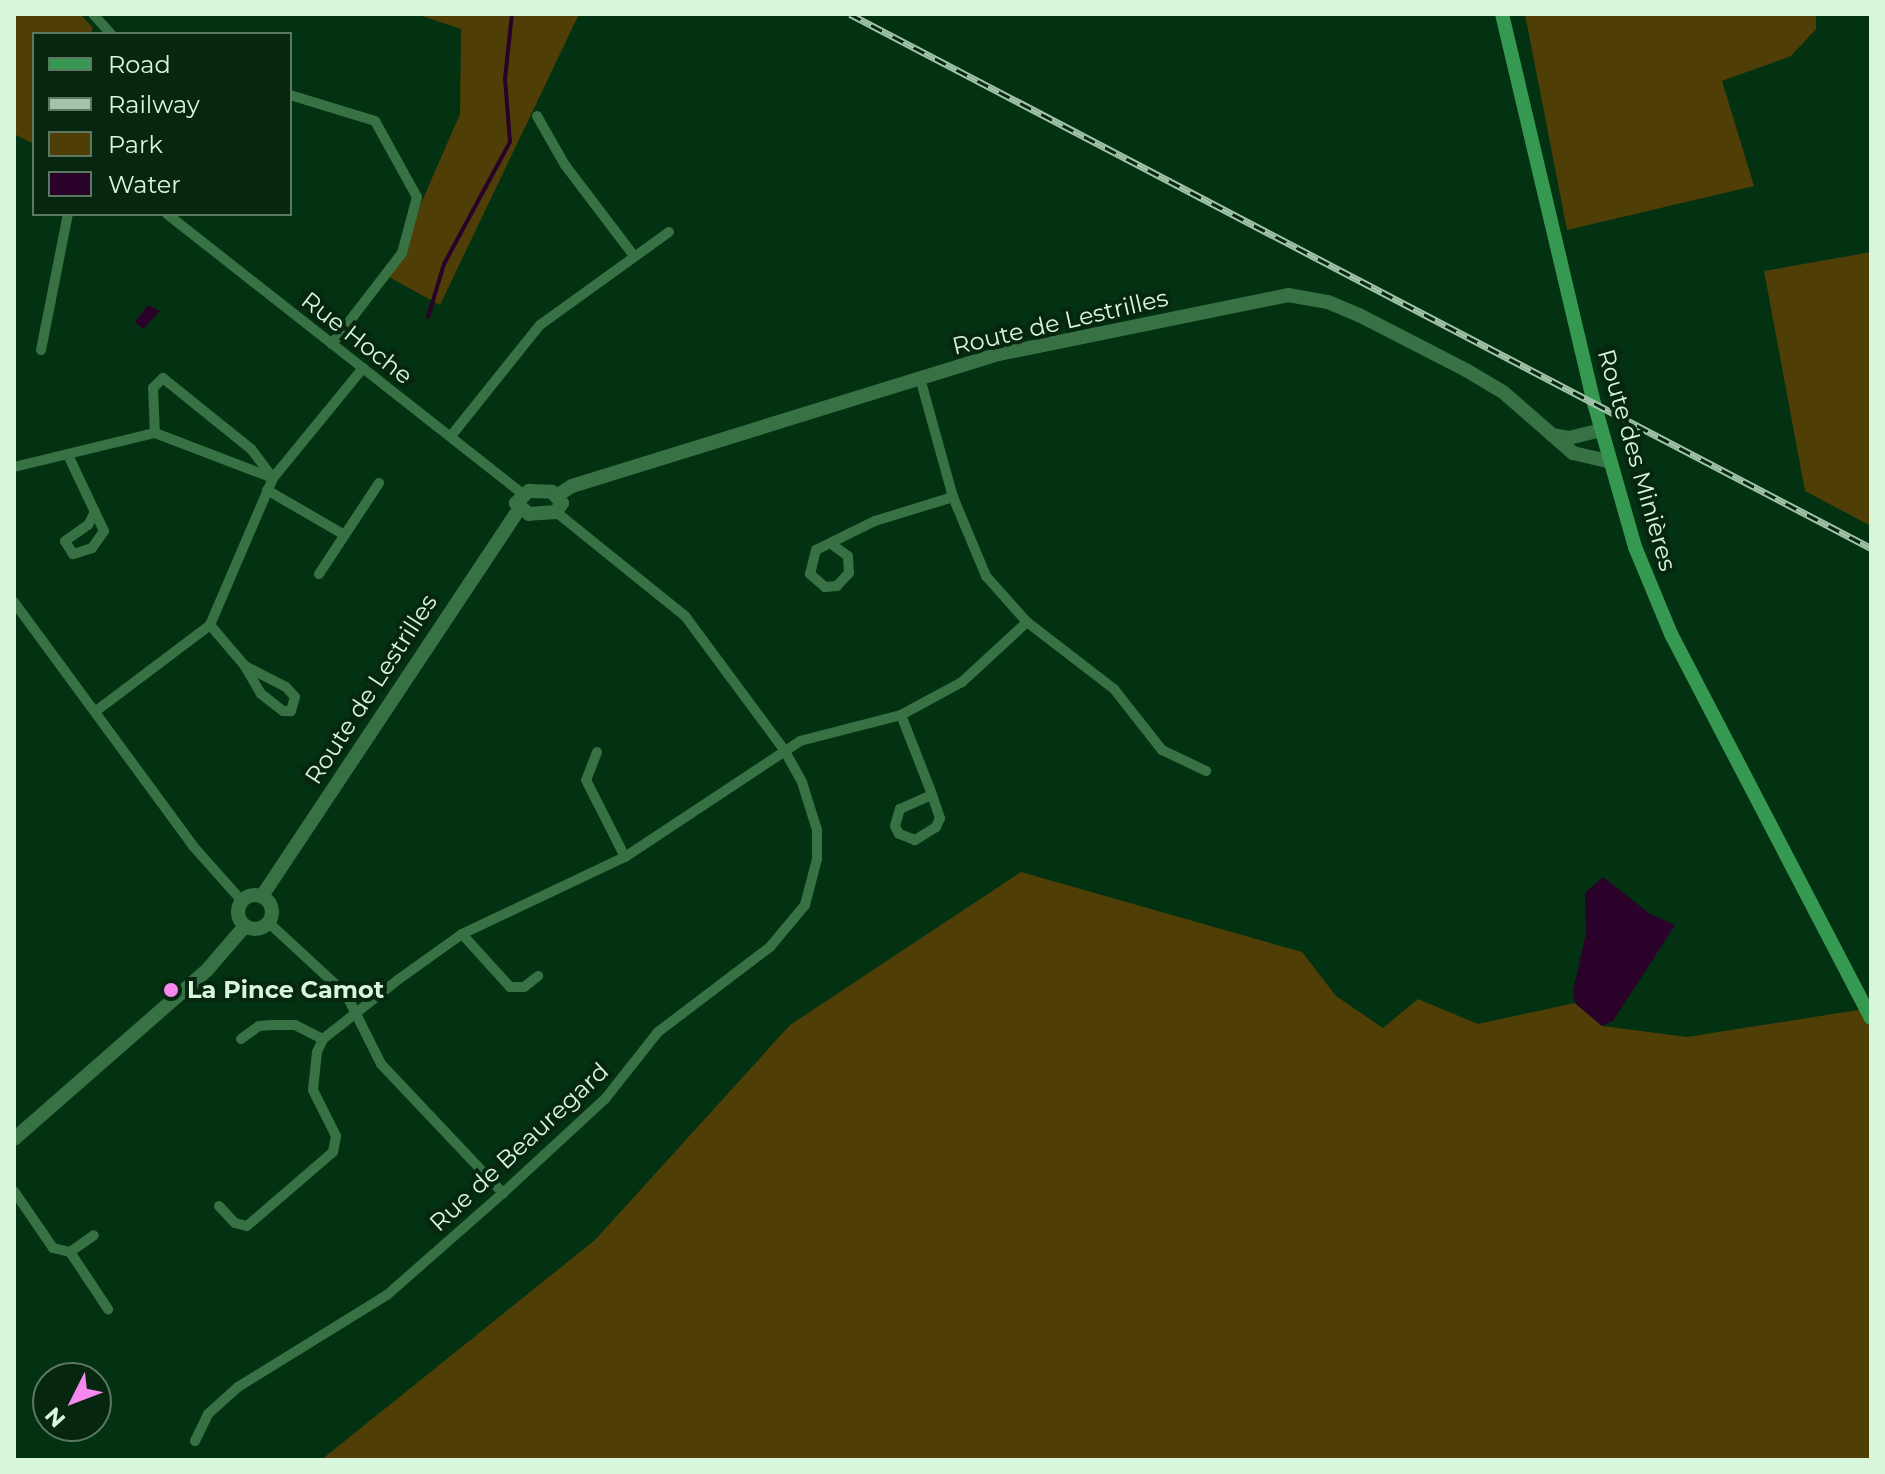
<!DOCTYPE html>
<meta charset="utf-8">
<style>
body{margin:0}
#map{position:relative;width:1885px;height:1474px;overflow:hidden;background:#033212;font-family:Montserrat,sans-serif}
div>[style]{position:absolute}
[style*='--x']{left:calc(var(--x)*1px);top:calc(var(--y)*1px);width:calc(var(--w)*1px);rotate:calc(var(--a)*1deg)}
.green>*{inset:0;background:#503e07}
.water>*{inset:0;background:#2a0129}
.stream>*{height:4px;margin:-2px;padding:0 2px;transform-origin:2px;border-radius:2px;background:#2a0129}
.minor>*{height:10px;margin:-5px;padding:0 5px;transform-origin:5px;border-radius:5px;background:#377144}
.tertiary>*{height:14px;margin:-7px;padding:0 7px;transform-origin:7px;border-radius:7px;background:#377144}
.tertiary>.ring{margin:-7px;padding:0;box-sizing:content-box;background:none;border:14px solid #377144;border-radius:50%}
.secondary>*{height:14px;margin:-7px;padding:0 7px;transform-origin:7px;border-radius:7px;background:#369951}
.rail>*{height:7px;margin-top:-3.5px;transform-origin:0;background:repeating-linear-gradient(90deg,#07260f 0 12px,#a1c3a8 0 24px);box-sizing:border-box;border-block:2px solid #a1c3a8}
.dots>*{width:22px;height:22px;translate:-50% -50%;box-sizing:border-box;border:4px solid #07260f;border-radius:50%}
span{translate:-50% -50%;white-space:nowrap;text-align:center;line-height:1.15;-webkit-text-stroke:8px #07260f;paint-order:stroke}
.street-label{font-size:24px;color:#d8f6dc}
.poi-label{font-size:24px;color:#d8f6dc;font-weight:700}
.left{translate:0 -50%;text-align:left}
.frame{position:absolute;inset:0;border:16px solid #d8f6dc;pointer-events:none}
.legend{position:absolute;left:32px;top:32px;width:260px;height:184px;box-sizing:border-box;background:#07260f;border:2px solid #5b7961;margin:0;padding:10px 14px;list-style:none;font-size:24px;color:#d8f6dc}
.legend li{display:flex;align-items:center;gap:16px;height:40px}
.legend b{width:40px;border:2px solid #5b7961}
.north{position:absolute;left:32px;top:1362px;width:80px;height:80px;box-sizing:border-box;background:#07260f;border:2px solid #5b7961;border-radius:50%;rotate:228deg;font-size:22px;font-weight:700;line-height:32px;text-align:center;color:#d8f6dc}
.north::after{content:'';display:block;margin:auto;width:28px;height:36px;background:#f589ef;clip-path:polygon(50% 0,100% 100%,50% 72%,0 100%)}
</style>
<div id="map">
<div class="green">
<i style="clip-path:polygon(14px 14px,80px 14px,93px 28px,91px 34px,34px 34px,34px 144px,14px 134px)"></i>
<i style="clip-path:polygon(416px 14px,579px 14px,440px 305px,389px 277px,460px 114px,461px 29px)"></i>
<i style="clip-path:polygon(1525px 14px,1816px 14px,1816px 29px,1791px 56px,1722px 81px,1754px 186px,1567px 230px)"></i>
<i style="clip-path:polygon(1871px 252px,1871px 526px,1805px 491px,1764px 271px)"></i>
<i style="clip-path:polygon(1021px 872px,1302px 952px,1336px 996px,1383px 1028px,1418px 999px,1478px 1024px,1575px 1003px,1602px 1026px,1687px 1037px,1871px 1008px,1871px 1460px,321px 1460px,595px 1240px,790px 1025px)"></i>
</div>
<div class="water">
<i style="clip-path:polygon(148px 305px,160px 311px,143px 329px,135px 322px)"></i>
<i style="clip-path:polygon(1603px 877px,1650px 914px,1675px 925px,1613px 1021px,1602px 1026px,1575px 1003px,1573px 991px,1586px 933px,1585px 893px)"></i>
</div>
<div class="stream">
<i style="--x:428;--y:317;--w:55;--a:-73.2"></i>
<i style="--x:444;--y:264;--w:139;--a:-61.6"></i>
<i style="--x:510;--y:142;--w:63;--a:-94.5"></i>
<i style="--x:505;--y:79;--w:65;--a:-83.9"></i>
</div>
<div class="minor">
<i style="--x:93;--y:14;--w:27;--a:48"></i>
<i style="--x:290;--y:95;--w:89;--a:17"></i>
<i style="--x:375;--y:121;--w:87;--a:61.1"></i>
<i style="--x:417;--y:197;--w:58;--a:105"></i>
<i style="--x:402;--y:253;--w:115;--a:127.6"></i>
<i style="--x:537;--y:116;--w:56;--a:60.3"></i>
<i style="--x:565;--y:165;--w:114;--a:52.8"></i>
<i style="--x:167;--y:214;--w:452;--a:38.2"></i>
<i style="--x:41;--y:350;--w:139;--a:-78.8"></i>
<i style="--x:920;--y:378;--w:123;--a:74.5"></i>
<i style="--x:953;--y:497;--w:86;--a:67.3"></i>
<i style="--x:986;--y:576;--w:62;--a:48.3"></i>
<i style="--x:1027;--y:622;--w:110;--a:37.6"></i>
<i style="--x:1114;--y:689;--w:78;--a:51.8"></i>
<i style="--x:1162;--y:750;--w:49;--a:25.5"></i>
<i style="--x:451;--y:436;--w:142;--a:-51.3"></i>
<i style="--x:540;--y:325;--w:159;--a:-35.8"></i>
<i style="--x:68;--y:455;--w:84;--a:64.7"></i>
<i style="--x:104;--y:531;--w:21;--a:125"></i>
<i style="--x:92;--y:548;--w:20;--a:162"></i>
<i style="--x:73;--y:554;--w:15;--a:-122"></i>
<i style="--x:65;--y:541;--w:28;--a:-35"></i>
<i style="--x:88;--y:525;--w:15;--a:-62"></i>
<i style="--x:14;--y:467;--w:145;--a:-13.6"></i>
<i style="--x:155;--y:433;--w:126;--a:20.9"></i>
<i style="--x:273;--y:478;--w:36;--a:-127"></i>
<i style="--x:251;--y:449;--w:113;--a:-141.1"></i>
<i style="--x:163;--y:378;--w:14;--a:135"></i>
<i style="--x:153;--y:388;--w:45;--a:87.5"></i>
<i style="--x:267;--y:490;--w:88;--a:30.1"></i>
<i style="--x:834;--y:546;--w:17;--a:36"></i>
<i style="--x:848;--y:556;--w:17;--a:87"></i>
<i style="--x:849;--y:573;--w:18;--a:133"></i>
<i style="--x:837;--y:586;--w:12;--a:175"></i>
<i style="--x:825;--y:587;--w:20;--a:-139"></i>
<i style="--x:810;--y:574;--w:25;--a:-76"></i>
<i style="--x:816;--y:550;--w:66;--a:-26.2"></i>
<i style="--x:875;--y:521;--w:82;--a:-17.1"></i>
<i style="--x:319;--y:574;--w:109;--a:-56.6"></i>
<i style="--x:14;--y:602;--w:303;--a:53.7"></i>
<i style="--x:193;--y:846;--w:74;--a:48.3"></i>
<i style="--x:210;--y:625;--w:54;--a:49.5"></i>
<i style="--x:245;--y:666;--w:46;--a:27.1"></i>
<i style="--x:286;--y:687;--w:13;--a:48"></i>
<i style="--x:295;--y:697;--w:15;--a:106"></i>
<i style="--x:291;--y:711;--w:8;--a:180"></i>
<i style="--x:283;--y:711;--w:28;--a:-142"></i>
<i style="--x:261;--y:694;--w:32;--a:-120"></i>
<i style="--x:96;--y:711;--w:143;--a:-37"></i>
<i style="--x:210;--y:625;--w:160;--a:-66.8"></i>
<i style="--x:273;--y:478;--w:142;--a:-50.7"></i>
<i style="--x:901;--y:715;--w:79;--a:68.6"></i>
<i style="--x:930;--y:789;--w:31;--a:71"></i>
<i style="--x:940;--y:818;--w:10;--a:114"></i>
<i style="--x:936;--y:827;--w:25;--a:148"></i>
<i style="--x:915;--y:840;--w:17;--a:-159"></i>
<i style="--x:899;--y:834;--w:9;--a:-117"></i>
<i style="--x:895;--y:826;--w:18;--a:-74"></i>
<i style="--x:900;--y:809;--w:35;--a:-24"></i>
<i style="--x:597;--y:752;--w:30;--a:111"></i>
<i style="--x:586;--y:780;--w:86;--a:63.1"></i>
<i style="--x:269;--y:923;--w:105;--a:42.7"></i>
<i style="--x:346;--y:994;--w:78;--a:63.4"></i>
<i style="--x:381;--y:1064;--w:178;--a:46.6"></i>
<i style="--x:462;--y:934;--w:72;--a:47.8"></i>
<i style="--x:510;--y:987;--w:14;--a:0"></i>
<i style="--x:524;--y:987;--w:18;--a:-38"></i>
<i style="--x:241;--y:1039;--w:22;--a:-36"></i>
<i style="--x:259;--y:1026;--w:13;--a:-4"></i>
<i style="--x:272;--y:1025;--w:23;--a:0"></i>
<i style="--x:295;--y:1025;--w:31;--a:27"></i>
<i style="--x:14;--y:1191;--w:69;--a:55.6"></i>
<i style="--x:53;--y:1248;--w:17;--a:13"></i>
<i style="--x:70;--y:1252;--w:69;--a:56.3"></i>
<i style="--x:219;--y:1206;--w:23;--a:47"></i>
<i style="--x:235;--y:1223;--w:12;--a:14"></i>
<i style="--x:247;--y:1226;--w:113;--a:-40.7"></i>
<i style="--x:333;--y:1152;--w:16;--a:-79"></i>
<i style="--x:336;--y:1136;--w:51;--a:-116.6"></i>
<i style="--x:313;--y:1090;--w:38;--a:-84"></i>
<i style="--x:317;--y:1052;--w:14;--a:-65"></i>
<i style="--x:323;--y:1039;--w:97;--a:-38.3"></i>
<i style="--x:399;--y:979;--w:77;--a:-35.5"></i>
<i style="--x:462;--y:934;--w:180;--a:-25.3"></i>
<i style="--x:625;--y:857;--w:210;--a:-33.5"></i>
<i style="--x:800;--y:741;--w:104;--a:-14.4"></i>
<i style="--x:901;--y:715;--w:69;--a:-28.4"></i>
<i style="--x:962;--y:682;--w:88;--a:-42.7"></i>
<i style="--x:70;--y:1252;--w:29;--a:-35"></i>
<i style="--x:195;--y:1441;--w:30;--a:-64"></i>
<i style="--x:208;--y:1414;--w:40;--a:-42"></i>
<i style="--x:238;--y:1387;--w:175;--a:-31.7"></i>
<i style="--x:387;--y:1295;--w:154;--a:-41.3"></i>
<i style="--x:503;--y:1193;--w:139;--a:-42.7"></i>
<i style="--x:605;--y:1099;--w:85;--a:-51.7"></i>
<i style="--x:658;--y:1032;--w:141;--a:-37.2"></i>
<i style="--x:770;--y:947;--w:55;--a:-50.2"></i>
<i style="--x:805;--y:905;--w:48;--a:-75.4"></i>
<i style="--x:817;--y:859;--w:29;--a:-90"></i>
<i style="--x:817;--y:830;--w:50;--a:-107.4"></i>
<i style="--x:802;--y:782;--w:35;--a:-119"></i>
<i style="--x:785;--y:751;--w:168;--a:-126.5"></i>
<i style="--x:685;--y:616;--w:166;--a:-141.1"></i>
</div>
<div class="tertiary">
<i style="--x:1552;--y:435;--w:17;--a:10"></i>
<i style="--x:1569;--y:438;--w:33;--a:-14"></i>
<i style="--x:529;--y:491;--w:23;--a:2"></i>
<i style="--x:552;--y:492;--w:15;--a:48"></i>
<i style="--x:562;--y:503;--w:11;--a:124"></i>
<i style="--x:556;--y:512;--w:27;--a:176"></i>
<i style="--x:529;--y:514;--w:17;--a:-140"></i>
<i style="--x:516;--y:503;--w:18;--a:-43"></i>
<i style="--x:558;--y:495;--w:17;--a:-33"></i>
<i style="--x:572;--y:486;--w:447;--a:-17.2"></i>
<i style="--x:999;--y:354;--w:295;--a:-11.5"></i>
<i style="--x:1288;--y:295;--w:41;--a:9.9"></i>
<i style="--x:1328;--y:302;--w:34;--a:23"></i>
<i style="--x:1359;--y:315;--w:120;--a:27.2"></i>
<i style="--x:1466;--y:370;--w:43;--a:30.7"></i>
<i style="--x:1503;--y:392;--w:93;--a:41.1"></i>
<i style="--x:1573;--y:453;--w:37;--a:13"></i>
<i class="ring" style="left:238px;top:895px;width:20px;height:20px"></i>
<i style="--x:262;--y:896;--w:465;--a:-56.4"></i>
<i style="--x:14;--y:1139;--w:257;--a:-41.2"></i>
<i style="--x:207;--y:970;--w:58;--a:-49.2"></i>
</div>
<div class="secondary">
<i style="--x:1502;--y:14;--w:400;--a:76.7"></i>
<i style="--x:1594;--y:403;--w:150;--a:74.1"></i>
<i style="--x:1635;--y:547;--w:94;--a:67.5"></i>
<i style="--x:1671;--y:634;--w:433;--a:62.5"></i>
</div>
<div class="rail">
<i style="--x:850;--y:14;--w:1152;--a:27.61"></i>
</div>
<div class="dots">
<i style="left:171px;top:990px;background:#f589ef"></i>
</div>
<div class="street-label">
<span style="left:1060px;top:322px;rotate:-13deg">Route de Lestrilles</span>
<span style="left:357px;top:338px;rotate:38deg">Rue Hoche</span>
<span style="left:1637px;top:460px;rotate:74deg">Route des Minières</span>
<span style="left:371px;top:689px;rotate:-57deg">Route de Lestrilles</span>
<span style="left:519px;top:1147px;rotate:-43deg">Rue de Beauregard</span>
</div>
<div class="poi-label">
<span class="left" style="left:187px;top:990px">La Pince Camot</span>
</div>
<div class="frame"></div>
<ul class="legend">
<li><b style="height:10px;background:#369951"></b>Road</li>
<li><b style="height:10px;background:#a1c3a8"></b>Railway</li>
<li><b style="height:22px;background:#503e07"></b>Park</li>
<li><b style="height:22px;background:#2a0129"></b>Water</li>
</ul>
<div class="north">N</div>
</div>
